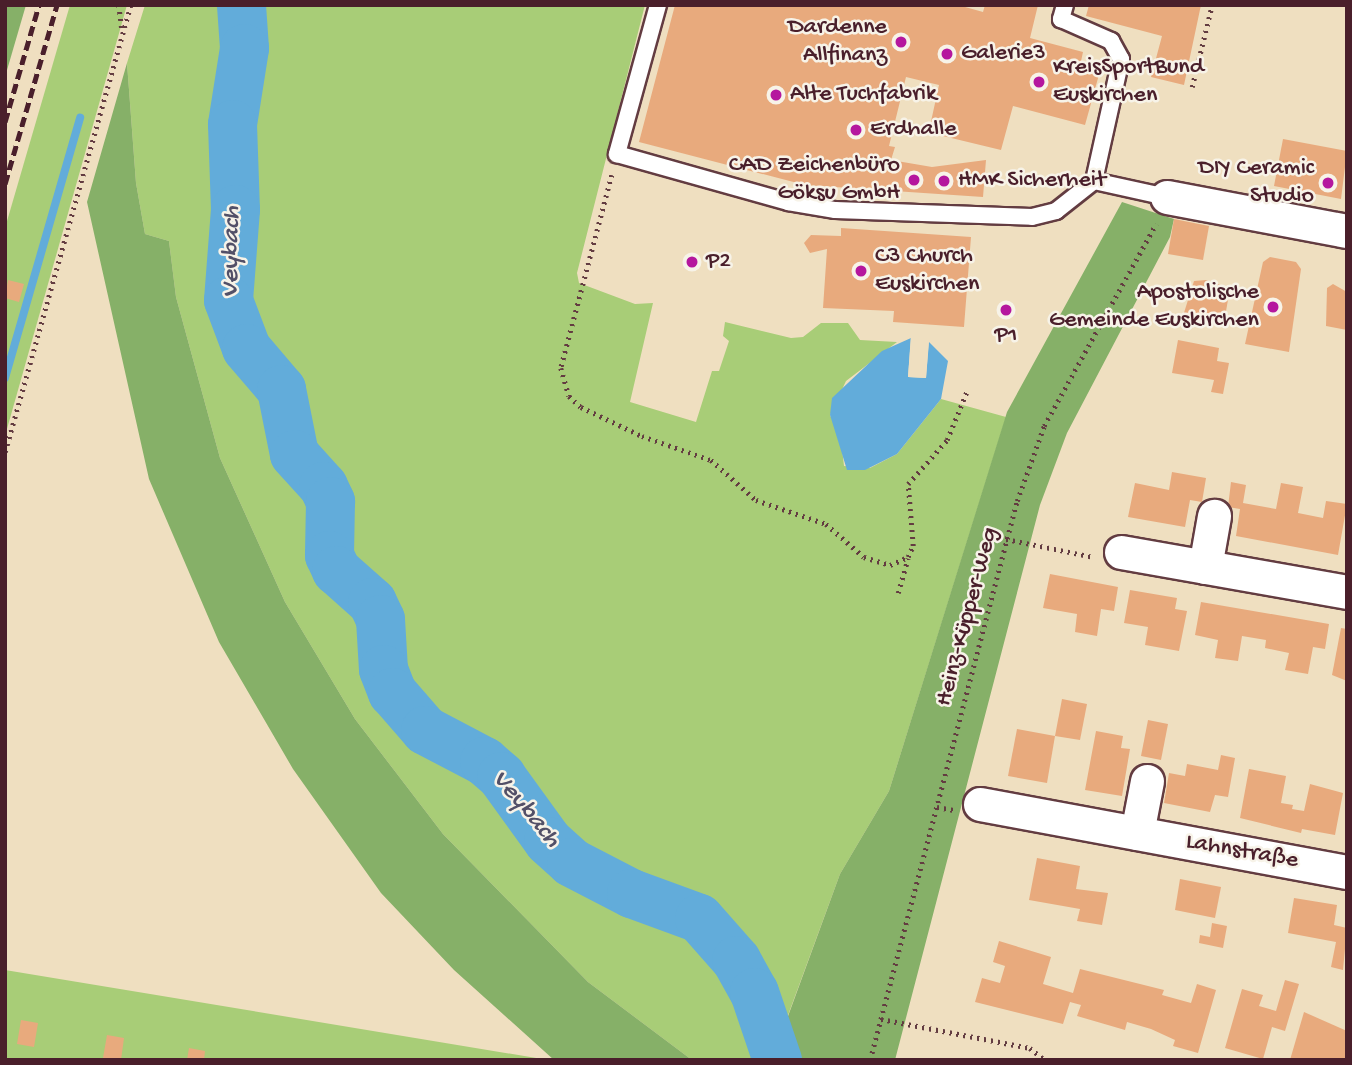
<!DOCTYPE html>
<meta charset="utf-8">
<style>
body{margin:0}
#map{position:relative;width:1352px;height:1065px;overflow:hidden;background:#efdfc0;font-family:"Gochi Hand",sans-serif}
div>[style]{position:absolute}
[style*='--x']{left:calc(var(--x)*1px);top:calc(var(--y)*1px);width:calc(var(--w)*1px);rotate:calc(var(--a)*1deg)}
.green>*{inset:0;background:#a8cd77}
.forest>*{inset:0;background:#86b068}
.water>*{inset:0;background:#62acda}
.pier>*{inset:0;background:#efdfc0}
.stream>*{height:8px;margin:-4px;padding:0 4px;transform-origin:4px;border-radius:4px;background:#62acda}
.river>*{height:49px;margin:-24.5px;padding:0 24.5px;transform-origin:24.5px;border-radius:24.5px;background:#62acda}
.building>*{inset:0;background:#e8aa7d}
.path>*{height:4.5px;margin-top:-2.25px;transform-origin:0;background:repeating-linear-gradient(90deg,#633c41 0 2px,transparent 0 7px)}
.roads{filter:drop-shadow(2px 0 #633c41) drop-shadow(-2px 0 #633c41) drop-shadow(0 2px #633c41) drop-shadow(0 -2px #633c41)}
.lane>*{height:16px;margin:-8px;padding:0 8px;transform-origin:8px;border-radius:8px;background:#fff}
.street>*{height:33px;margin:-16.5px;padding:0 16.5px;transform-origin:16.5px;border-radius:16.5px;background:#fff}
.rail>*{height:5px;margin-top:-2.5px;transform-origin:0;background:repeating-linear-gradient(90deg,#4a1f2b 0 10px,transparent 0 15px)}
.dots>*{width:19px;height:19px;translate:-50% -50%;box-sizing:border-box;border:4px solid #f7f3e8;border-radius:50%}
span{translate:-50% -50%;white-space:nowrap;text-align:center;line-height:1.15;-webkit-text-stroke:5px #f7f3e8;paint-order:stroke}
.poi-label{font-size:24px;color:#4a1f2b}
.right{translate:-100% -50%;text-align:right}
.left{translate:0 -50%;text-align:left}
.street-label{font-size:24px;color:#4a1f2b}
.water-label{font-size:26px;color:#525068;font-style:italic}
.frame{position:absolute;inset:0;border:7px solid #4a1f2b;pointer-events:none}
</style>
<div id="map">
<div class="green">
<i style="clip-path:polygon(70px 5px,127px 5px,5px 436px,5px 228px)"></i>
<i style="clip-path:polygon(145px 5px,233px 5px,237px 61px,225px 133px,228px 224px,218px 282px,225px 323px,244px 357px,280px 400px,288px 455px,320px 496px,322px 557px,334px 581px,355px 598px,369px 619px,370px 664px,391px 713px,424px 745px,484px 777px,523px 834px,560px 870px,591px 890px,676px 917px,695px 929px,734px 979px,765px 1060px,692px 1060px,588px 982px,443px 834px,355px 719px,285px 602px,220px 458px,176px 297px,169px 241px,145px 234px,136px 183px,127px 63px)"></i>
<i style="clip-path:polygon(248px 5px,645px 5px,577px 273px,579px 283px,635px 304px,653px 303px,630px 402px,696px 422px,712px 371px,719px 371px,729px 341px,723px 336px,725px 322px,791px 338px,803px 337px,821px 323px,848px 323px,860px 340px,897px 342px,846px 381px,830px 415px,841px 440px,844px 466px,870px 468px,897px 454px,941px 399px,1006px 417px,889px 791px,840px 874px,780px 1037px,756px 975px,728px 934px,701px 907px,612px 873px,567px 844px,503px 764px,431px 721px,405px 691px,386px 609px,339px 560px,335px 548px,341px 514px,335px 490px,304px 457px,294px 433px,287px 385px,249px 344px,239px 324px,234px 279px,240px 216px,236px 139px,250px 48px)"></i>
<i style="clip-path:polygon(5px 970px,548px 1060px,5px 1060px)"></i>
</div>
<div class="forest">
<i style="clip-path:polygon(5px 5px,26px 5px,5px 77px)"></i>
<i style="clip-path:polygon(127px 63px,136px 183px,145px 234px,169px 241px,176px 297px,220px 458px,285px 602px,355px 719px,443px 834px,588px 982px,692px 1060px,554px 1060px,454px 970px,381px 893px,293px 769px,219px 642px,149px 479px,87px 202px)"></i>
<i style="clip-path:polygon(1122px 202px,1174px 219px,1170px 237px,1067px 433px,1040px 505px,895px 1060px,772px 1060px,840px 874px,889px 791px,1007px 412px)"></i>
</div>
<div class="water">
<i style="clip-path:polygon(911px 338px,908px 377px,926px 378px,929px 342px,948px 361px,941px 399px,897px 454px,865px 470px,847px 470px,830px 415px,832px 398px,882px 351px)"></i>
</div>
<div class="pier">
<i style="clip-path:polygon(911px 334px,912px 374px,923px 375px,929px 338px,926px 378px,908px 377px)"></i>
</div>
<div class="stream">
<i style="--x:5;--y:378;--w:271;--a:-73.9"></i>
</div>
<div class="river">
<i style="--x:241;--y:5;--w:43;--a:86"></i>
<i style="--x:244;--y:48;--w:77;--a:99"></i>
<i style="--x:232;--y:124;--w:85;--a:88"></i>
<i style="--x:235;--y:209;--w:91;--a:94.4"></i>
<i style="--x:228;--y:300;--w:51;--a:69.4"></i>
<i style="--x:246;--y:348;--w:54;--a:49.5"></i>
<i style="--x:281;--y:389;--w:66;--a:78.7"></i>
<i style="--x:294;--y:454;--w:43;--a:47.8"></i>
<i style="--x:323;--y:486;--w:17;--a:65"></i>
<i style="--x:330;--y:501;--w:54;--a:91.1"></i>
<i style="--x:329;--y:555;--w:17;--a:65"></i>
<i style="--x:336;--y:570;--w:48;--a:41.6"></i>
<i style="--x:372;--y:602;--w:19;--a:65"></i>
<i style="--x:380;--y:619;--w:50;--a:86.6"></i>
<i style="--x:383;--y:669;--w:25;--a:69"></i>
<i style="--x:392;--y:692;--w:50;--a:49"></i>
<i style="--x:425;--y:730;--w:67;--a:27.7"></i>
<i style="--x:484;--y:761;--w:23;--a:41"></i>
<i style="--x:501;--y:776;--w:80;--a:54.1"></i>
<i style="--x:548;--y:841;--w:31;--a:42"></i>
<i style="--x:571;--y:862;--w:68;--a:27.3"></i>
<i style="--x:631;--y:893;--w:72;--a:20.2"></i>
<i style="--x:699;--y:918;--w:56;--a:48.6"></i>
<i style="--x:736;--y:960;--w:37;--a:61"></i>
<i style="--x:754;--y:992;--w:72;--a:71.3"></i>
</div>
<div class="building">
<i style="clip-path:polygon(675px 5px,958px 5px,983px 12px,985px 5px,1038px 5px,1030px 38px,1083px 52px,1080px 66px,1100px 71px,1085px 125px,1013px 106px,1001px 150px,943px 136px,939px 128px,930px 126px,939px 85px,906px 77px,889px 146px,895px 147px,891px 160px,932px 167px,986px 160px,983px 197px,805px 185px,639px 142px)"></i>
<i style="clip-path:polygon(1089px 5px,1201px 5px,1184px 85px,1151px 77px,1162px 36px,1086px 16px)"></i>
<i style="clip-path:polygon(1283px 139px,1347px 151px,1341px 199px,1274px 186px)"></i>
<i style="clip-path:polygon(1174px 219px,1209px 226px,1203px 260px,1168px 254px)"></i>
<i style="clip-path:polygon(841px 228px,971px 237px,964px 327px,893px 322px,894px 311px,823px 308px,827px 249px,810px 253px,804px 243px,811px 235px,841px 236px)"></i>
<i style="clip-path:polygon(1270px 257px,1296px 262px,1301px 269px,1289px 352px,1245px 344px,1263px 262px)"></i>
<i style="clip-path:polygon(8px 280px,24px 284px,19px 302px,5px 298px)"></i>
<i style="clip-path:polygon(1206px 280px,1230px 288px,1224px 323px,1183px 316px,1194px 281px)"></i>
<i style="clip-path:polygon(1333px 284px,1347px 292px,1347px 330px,1326px 326px,1327px 288px)"></i>
<i style="clip-path:polygon(1178px 340px,1219px 348px,1217px 361px,1229px 363px,1223px 394px,1211px 392px,1214px 380px,1172px 373px)"></i>
<i style="clip-path:polygon(1172px 472px,1206px 478px,1202px 502px,1190px 500px,1185px 527px,1128px 517px,1135px 483px,1169px 490px)"></i>
<i style="clip-path:polygon(1231px 482px,1246px 485px,1243px 503px,1276px 509px,1281px 483px,1303px 487px,1298px 513px,1323px 518px,1326px 501px,1347px 504px,1338px 555px,1236px 536px,1240px 509px,1228px 507px)"></i>
<i style="clip-path:polygon(1050px 574px,1118px 587px,1114px 611px,1101px 609px,1097px 636px,1075px 632px,1077px 614px,1043px 608px)"></i>
<i style="clip-path:polygon(1130px 590px,1177px 598px,1175px 609px,1187px 611px,1179px 651px,1145px 645px,1148px 627px,1124px 623px)"></i>
<i style="clip-path:polygon(1201px 602px,1329px 624px,1325px 649px,1313px 647px,1308px 674px,1285px 670px,1289px 653px,1265px 648px,1266px 640px,1242px 636px,1238px 661px,1215px 658px,1218px 640px,1195px 635px)"></i>
<i style="clip-path:polygon(1341px 628px,1347px 629px,1347px 681px,1332px 675px)"></i>
<i style="clip-path:polygon(1062px 699px,1087px 704px,1080px 740px,1055px 736px)"></i>
<i style="clip-path:polygon(1148px 720px,1168px 724px,1161px 760px,1141px 756px)"></i>
<i style="clip-path:polygon(1017px 729px,1055px 736px,1047px 783px,1008px 776px)"></i>
<i style="clip-path:polygon(1096px 731px,1123px 736px,1121px 748px,1130px 749px,1122px 796px,1085px 790px)"></i>
<i style="clip-path:polygon(1221px 755px,1235px 758px,1228px 797px,1215px 795px,1210px 812px,1164px 803px,1169px 773px,1185px 776px,1187px 764px,1218px 770px)"></i>
<i style="clip-path:polygon(1249px 769px,1286px 776px,1281px 803px,1293px 805px,1292px 809px,1304px 811px,1310px 784px,1343px 793px,1335px 835px,1302px 829px,1301px 833px,1240px 818px)"></i>
<i style="clip-path:polygon(1037px 858px,1080px 866px,1076px 889px,1108px 893px,1102px 925px,1077px 921px,1080px 909px,1029px 900px)"></i>
<i style="clip-path:polygon(1180px 879px,1221px 887px,1215px 918px,1175px 910px)"></i>
<i style="clip-path:polygon(1294px 898px,1337px 905px,1334px 925px,1347px 928px,1343px 970px,1331px 967px,1336px 942px,1288px 933px)"></i>
<i style="clip-path:polygon(1212px 923px,1227px 926px,1223px 948px,1199px 943px,1200px 935px,1210px 937px)"></i>
<i style="clip-path:polygon(999px 941px,1051px 957px,1043px 984px,1073px 993px,1080px 969px,1164px 990px,1162px 995px,1191px 1003px,1197px 984px,1216px 990px,1198px 1053px,1173px 1046px,1175px 1040px,1151px 1029px,1127px 1022px,1125px 1030px,1077px 1016px,1081px 1005px,1070px 1002px,1063px 1024px,975px 1002px,982px 978px,1000px 983px,1005px 966px,993px 962px)"></i>
<i style="clip-path:polygon(1285px 980px,1299px 984px,1285px 1031px,1272px 1027px,1263px 1059px,1225px 1048px,1242px 989px,1263px 995px,1259px 1006px,1276px 1011px)"></i>
<i style="clip-path:polygon(1304px 1012px,1347px 1031px,1347px 1060px,1290px 1060px)"></i>
<i style="clip-path:polygon(21px 1020px,38px 1023px,34px 1047px,17px 1044px)"></i>
<i style="clip-path:polygon(107px 1035px,124px 1038px,121px 1060px,103px 1058px)"></i>
<i style="clip-path:polygon(189px 1048px,205px 1051px,204px 1060px,187px 1060px)"></i>
</div>
<div class="path">
<i style="--x:119;--y:5;--w:24;--a:83"></i>
<i style="--x:1192;--y:87;--w:84;--a:-76.3"></i>
<i style="--x:612;--y:175;--w:200;--a:104.8"></i>
<i style="--x:561;--y:368;--w:29;--a:74"></i>
<i style="--x:569;--y:396;--w:16;--a:43"></i>
<i style="--x:581;--y:407;--w:68;--a:25.4"></i>
<i style="--x:642;--y:436;--w:73;--a:19.2"></i>
<i style="--x:711;--y:460;--w:60;--a:41.6"></i>
<i style="--x:756;--y:500;--w:74;--a:18.9"></i>
<i style="--x:826;--y:524;--w:50;--a:41"></i>
<i style="--x:864;--y:557;--w:27;--a:17"></i>
<i style="--x:890;--y:565;--w:20;--a:-24"></i>
<i style="--x:908;--y:557;--w:12;--a:-66"></i>
<i style="--x:913;--y:546;--w:62;--a:-94.6"></i>
<i style="--x:908;--y:484;--w:59;--a:-48.4"></i>
<i style="--x:947;--y:440;--w:53;--a:-67.8"></i>
<i style="--x:5;--y:452;--w:464;--a:-74.3"></i>
<i style="--x:1006;--y:539;--w:90;--a:11.6"></i>
<i style="--x:898;--y:593;--w:36;--a:-74"></i>
<i style="--x:937;--y:807;--w:17;--a:10"></i>
<i style="--x:881;--y:1019;--w:152;--a:11"></i>
<i style="--x:1030;--y:1048;--w:19;--a:39"></i>
<i style="--x:870;--y:1060;--w:578;--a:-75.27"></i>
<i style="--x:1017;--y:501;--w:80;--a:-70.2"></i>
<i style="--x:1044;--y:426;--w:231;--a:-61"></i>
</div>
<div class="roads">
<div class="lane">
<i style="--x:658;--y:5;--w:155;--a:105.4"></i>
<i style="--x:617;--y:154;--w:178;--a:15.7"></i>
<i style="--x:788;--y:202;--w:48;--a:9.7"></i>
<i style="--x:835;--y:210;--w:197;--a:2"></i>
<i style="--x:1032;--y:217;--w:25;--a:-14"></i>
<i style="--x:1056;--y:211;--w:48;--a:-38.3"></i>
<i style="--x:1094;--y:181;--w:75;--a:12.4"></i>
<i style="--x:1065;--y:5;--w:15;--a:106"></i>
<i style="--x:1061;--y:19;--w:55;--a:23.7"></i>
<i style="--x:1111;--y:41;--w:21;--a:61"></i>
<i style="--x:1121;--y:59;--w:125;--a:102.5"></i>
</div>
<div class="street">
<i style="--x:1167;--y:197;--w:183;--a:10.7"></i>
<i style="--x:1121;--y:552;--w:230;--a:10"></i>
<i style="--x:1205;--y:567;--w:52;--a:-80"></i>
<i style="--x:980;--y:804;--w:373;--a:10.5"></i>
<i style="--x:1137;--y:833;--w:53;--a:-79.1"></i>
</div>
</div>
<div class="rail">
<i style="--x:5;--y:122;--w:122;--a:-73.8"></i>
<i style="--x:5;--y:184;--w:186;--a:-73.8"></i>
</div>
<div class="dots">
<i style="left:901px;top:42px;background:#b5179e"></i>
<i style="left:947px;top:54px;background:#b5179e"></i>
<i style="left:1039px;top:82px;background:#b5179e"></i>
<i style="left:776px;top:95px;background:#b5179e"></i>
<i style="left:856px;top:130px;background:#b5179e"></i>
<i style="left:914px;top:180px;background:#b5179e"></i>
<i style="left:944px;top:181px;background:#b5179e"></i>
<i style="left:1328px;top:183px;background:#b5179e"></i>
<i style="left:692px;top:262px;background:#b5179e"></i>
<i style="left:861px;top:271px;background:#b5179e"></i>
<i style="left:1273px;top:307px;background:#b5179e"></i>
<i style="left:1006px;top:310px;background:#b5179e"></i>
</div>
<div class="poi-label">
<span class="right" style="left:887px;top:42px">Dardenne<br>Allfinanz</span>
<span class="left" style="left:961px;top:54px">Galerie3</span>
<span class="left" style="left:1053px;top:82px">KreisSportBund<br>Euskirchen</span>
<span class="left" style="left:790px;top:95px">Alte Tuchfabrik</span>
<span class="left" style="left:870px;top:130px">Erdhalle</span>
<span class="right" style="left:900px;top:180px">CAD Zeichenbüro<br>Göksu GmbH</span>
<span class="right" style="left:1314px;top:183px">DIY Ceramic<br>Studio</span>
<span class="left" style="left:958px;top:181px">HMK Sicherheit</span>
<span class="left" style="left:875px;top:271px">C3 Church<br>Euskirchen</span>
<span class="left" style="left:706px;top:262px">P2</span>
<span class="right" style="left:1259px;top:307px">Apostolische<br>Gemeinde Euskirchen</span>
<span style="left:1006px;top:336px">P1</span>
</div>
<div class="street-label">
<span style="left:968px;top:617px;rotate:-75deg">Heinz-Küpper-Weg</span>
<span style="left:1242px;top:852px;rotate:10deg">Lahnstraße</span>
</div>
<div class="water-label">
<span style="left:233px;top:252px;rotate:-89deg">Veybach</span>
<span style="left:525px;top:810px;rotate:50deg">Veybach</span>
</div>
<div class="frame"></div>
</div>
